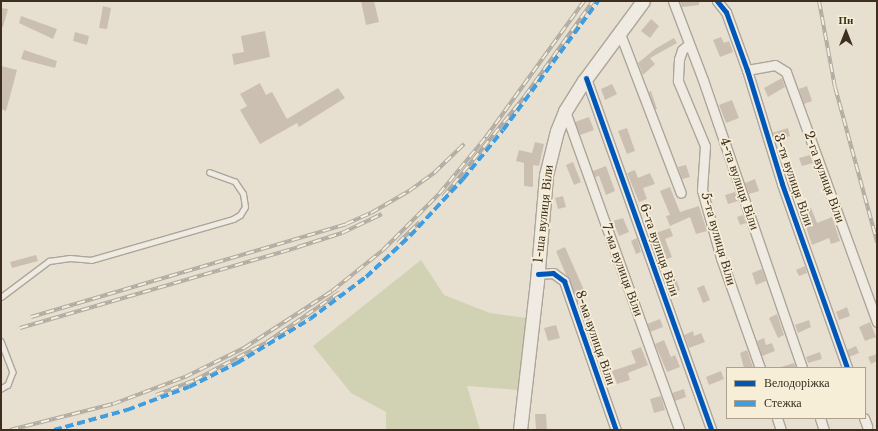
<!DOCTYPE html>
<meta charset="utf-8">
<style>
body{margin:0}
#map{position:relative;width:878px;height:431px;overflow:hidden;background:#e7e0d1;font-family:"Libre Baskerville",serif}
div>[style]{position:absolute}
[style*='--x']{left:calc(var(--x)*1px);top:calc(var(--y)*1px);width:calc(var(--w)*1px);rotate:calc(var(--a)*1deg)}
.cemetery>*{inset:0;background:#d1d1b3}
.building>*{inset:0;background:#cbbfb2}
.roads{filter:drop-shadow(1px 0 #ada599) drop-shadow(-1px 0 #ada599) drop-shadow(0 1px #ada599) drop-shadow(0 -1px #ada599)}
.lane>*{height:4.5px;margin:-2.25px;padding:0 2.25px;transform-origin:2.25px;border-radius:2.25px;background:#efebe3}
.street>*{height:9px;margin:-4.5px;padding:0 4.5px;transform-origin:4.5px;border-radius:4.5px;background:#efebe3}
.secondary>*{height:13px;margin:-6.5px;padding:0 6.5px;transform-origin:6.5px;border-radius:6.5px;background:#efebe3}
.rail>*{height:4px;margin-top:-2px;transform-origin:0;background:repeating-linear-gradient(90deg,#f7eed8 0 8px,#afaaa2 0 16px);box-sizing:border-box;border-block:1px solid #afaaa2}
.quiet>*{height:4px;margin-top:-2px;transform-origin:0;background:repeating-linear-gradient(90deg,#3f9de0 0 8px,transparent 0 12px)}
.cycleway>*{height:5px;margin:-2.5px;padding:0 2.5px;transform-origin:2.5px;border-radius:2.5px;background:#0057b8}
span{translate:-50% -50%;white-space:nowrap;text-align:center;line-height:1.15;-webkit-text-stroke:3.5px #f7eed8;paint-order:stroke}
.street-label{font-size:13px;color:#3d2e20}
.frame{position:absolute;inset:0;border:2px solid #3d2e20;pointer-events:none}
.legend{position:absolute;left:726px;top:367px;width:140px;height:52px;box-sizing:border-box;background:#f7eed8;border:1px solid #ada18e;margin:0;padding:5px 7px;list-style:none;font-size:12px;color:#3d2e20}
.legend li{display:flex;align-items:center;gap:8px;height:20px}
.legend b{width:20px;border:1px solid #ada18e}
.north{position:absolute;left:826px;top:12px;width:40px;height:40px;-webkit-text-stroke:3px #f7eed8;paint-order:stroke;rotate:0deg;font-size:11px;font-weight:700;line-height:16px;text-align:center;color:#3d2e20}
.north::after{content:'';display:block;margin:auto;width:14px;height:18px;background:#3d2e20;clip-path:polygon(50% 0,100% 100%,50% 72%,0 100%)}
</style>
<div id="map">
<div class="cemetery">
<i style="clip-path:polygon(421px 260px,444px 295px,490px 313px,526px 318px,518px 390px,467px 386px,480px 430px,386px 430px,386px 412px,351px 393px,313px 346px)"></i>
</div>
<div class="building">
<i style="clip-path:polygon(361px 1px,374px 1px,379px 22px,366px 25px)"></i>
<i style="clip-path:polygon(680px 1px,699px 1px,699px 5px,682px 7px)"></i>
<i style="clip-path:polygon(103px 6px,111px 8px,107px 29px,99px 28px)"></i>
<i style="clip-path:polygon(1px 8px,8px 9px,3px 27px,1px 27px)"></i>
<i style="clip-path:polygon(21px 16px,57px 29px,53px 39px,19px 23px)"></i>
<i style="clip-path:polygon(651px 19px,659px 26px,650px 38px,641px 31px)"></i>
<i style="clip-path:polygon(265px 31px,270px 57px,234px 65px,232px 54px,244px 52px,241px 36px)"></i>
<i style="clip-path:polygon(75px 32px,89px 36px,87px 45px,73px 41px)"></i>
<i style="clip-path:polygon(721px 37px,724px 43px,729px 41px,733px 52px,720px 57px,713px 40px)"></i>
<i style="clip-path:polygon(674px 38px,677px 43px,650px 58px,655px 64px,643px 75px,638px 63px,655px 49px)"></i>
<i style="clip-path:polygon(24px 50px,57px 61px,55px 68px,21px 59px)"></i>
<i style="clip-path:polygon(1px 66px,17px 70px,6px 111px,1px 109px)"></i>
<i style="clip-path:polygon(782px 78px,785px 87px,768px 97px,764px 88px)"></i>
<i style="clip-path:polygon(260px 83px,266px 95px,272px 92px,287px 119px,338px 88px,345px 98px,299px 127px,297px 123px,260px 144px,240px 110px,247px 106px,240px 94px)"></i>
<i style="clip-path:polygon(612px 84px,617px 94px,605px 100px,601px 89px)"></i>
<i style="clip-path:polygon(807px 86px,812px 101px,804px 104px,799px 89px)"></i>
<i style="clip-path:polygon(651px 91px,657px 109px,655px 109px,649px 92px)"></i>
<i style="clip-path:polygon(732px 100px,739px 118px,726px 123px,719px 105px)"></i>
<i style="clip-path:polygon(589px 117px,594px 130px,580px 135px,575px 122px)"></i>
<i style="clip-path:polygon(627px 128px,635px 151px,627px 154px,618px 131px)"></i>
<i style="clip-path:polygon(788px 128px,790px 136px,775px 141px,772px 133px)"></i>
<i style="clip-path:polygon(535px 142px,544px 144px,539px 166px,533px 165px,533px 187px,524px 186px,524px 163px,516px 161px,519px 150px,532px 153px)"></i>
<i style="clip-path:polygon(810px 155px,813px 163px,802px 166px,799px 158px)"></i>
<i style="clip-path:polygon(573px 162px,581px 182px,574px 185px,566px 165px)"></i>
<i style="clip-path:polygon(686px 165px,690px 177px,682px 179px,678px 167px)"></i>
<i style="clip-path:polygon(606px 166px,615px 191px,606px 195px,599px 176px,595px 177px,593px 171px)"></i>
<i style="clip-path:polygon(635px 170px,638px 178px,650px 173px,655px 184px,643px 188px,647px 199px,639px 202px,627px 173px)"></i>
<i style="clip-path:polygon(755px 179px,759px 191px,749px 194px,745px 183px)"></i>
<i style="clip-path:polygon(670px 187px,680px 212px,699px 206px,707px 231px,696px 234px,690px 217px,670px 226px,666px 216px,670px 215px,660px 191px)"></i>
<i style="clip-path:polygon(735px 192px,738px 201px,728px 204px,725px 195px)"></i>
<i style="clip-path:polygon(563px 196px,566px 207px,558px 209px,555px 198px)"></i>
<i style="clip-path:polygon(811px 208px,817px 223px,832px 217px,840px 241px,831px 244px,829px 238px,812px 245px,801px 212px)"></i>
<i style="clip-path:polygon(743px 215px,746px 223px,740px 225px,737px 217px)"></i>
<i style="clip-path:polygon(623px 218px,629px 232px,619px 236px,613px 221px)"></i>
<i style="clip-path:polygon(670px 228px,673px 236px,665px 239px,672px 257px,660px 262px,654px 247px,658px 245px,653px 234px)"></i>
<i style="clip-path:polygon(637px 238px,641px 252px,636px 254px,631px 241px)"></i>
<i style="clip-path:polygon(565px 247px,587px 297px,577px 301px,556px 251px)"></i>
<i style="clip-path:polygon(36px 255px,38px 261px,12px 268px,10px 262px)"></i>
<i style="clip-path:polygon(805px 266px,807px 273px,799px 276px,796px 270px)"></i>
<i style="clip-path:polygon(762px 269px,766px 281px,756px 285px,752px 273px)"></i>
<i style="clip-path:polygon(675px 276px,680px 290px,671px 294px,665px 280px)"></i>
<i style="clip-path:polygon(704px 285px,710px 300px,703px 303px,697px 288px)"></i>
<i style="clip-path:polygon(847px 307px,850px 316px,839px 320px,836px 312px)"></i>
<i style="clip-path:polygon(777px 314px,784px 335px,778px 338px,769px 318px)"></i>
<i style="clip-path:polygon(590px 317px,599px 338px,591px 341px,584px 319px)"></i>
<i style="clip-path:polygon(660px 319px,663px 327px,650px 332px,647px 324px)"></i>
<i style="clip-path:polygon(809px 320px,811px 327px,798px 333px,795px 325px)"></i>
<i style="clip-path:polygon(870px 322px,876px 337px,865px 341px,859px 327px)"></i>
<i style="clip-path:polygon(556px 325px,560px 338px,548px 341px,544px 328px)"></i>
<i style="clip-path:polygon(693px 331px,694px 336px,701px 333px,705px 342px,689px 348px,684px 335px)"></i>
<i style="clip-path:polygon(764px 338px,766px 345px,772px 343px,775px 351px,762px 356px,757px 341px)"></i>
<i style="clip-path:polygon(664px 340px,671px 357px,675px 355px,680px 367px,667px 372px,655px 344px)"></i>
<i style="clip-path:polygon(856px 346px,859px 353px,849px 357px,847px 350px)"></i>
<i style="clip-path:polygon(641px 347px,648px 365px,628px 373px,630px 380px,617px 384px,612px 371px,636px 363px,631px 351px)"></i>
<i style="clip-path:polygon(747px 350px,753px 367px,744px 368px,740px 353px)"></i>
<i style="clip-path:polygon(820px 352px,822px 359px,808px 363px,806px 357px)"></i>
<i style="clip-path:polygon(877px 354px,877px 361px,871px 364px,868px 357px)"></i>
<i style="clip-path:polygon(794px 363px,796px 368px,781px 368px,781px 367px)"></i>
<i style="clip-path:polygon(721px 371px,724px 379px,709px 385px,706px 377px)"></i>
<i style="clip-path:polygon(684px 389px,686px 397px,675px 401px,672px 393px)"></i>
<i style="clip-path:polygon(661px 396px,665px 410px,654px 413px,650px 399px)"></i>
<i style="clip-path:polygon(535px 414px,546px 414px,547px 430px,536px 430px)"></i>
</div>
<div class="roads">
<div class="lane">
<i style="--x:1;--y:297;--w:60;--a:-36.9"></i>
<i style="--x:49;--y:261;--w:21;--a:-8"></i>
<i style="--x:70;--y:258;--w:21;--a:5"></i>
<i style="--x:91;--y:260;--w:148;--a:-16.1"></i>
<i style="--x:233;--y:219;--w:8;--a:-30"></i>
<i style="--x:240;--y:215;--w:9;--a:-58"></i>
<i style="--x:245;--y:207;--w:13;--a:-99"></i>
<i style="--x:243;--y:194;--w:14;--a:-124"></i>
<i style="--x:235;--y:182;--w:27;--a:-160"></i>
<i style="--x:1;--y:341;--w:33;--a:69"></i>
<i style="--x:13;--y:372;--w:14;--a:111"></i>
<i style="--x:8;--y:385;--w:8;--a:150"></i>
</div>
<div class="street">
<i style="--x:673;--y:1;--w:85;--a:69.2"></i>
<i style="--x:703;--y:80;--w:305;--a:71"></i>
<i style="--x:717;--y:1;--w:14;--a:51"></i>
<i style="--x:726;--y:12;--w:62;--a:70.1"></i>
<i style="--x:747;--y:70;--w:119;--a:72.9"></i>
<i style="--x:782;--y:184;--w:195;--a:70.5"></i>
<i style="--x:619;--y:31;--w:173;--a:69.1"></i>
<i style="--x:689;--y:44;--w:9;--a:139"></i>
<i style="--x:682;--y:50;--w:9;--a:108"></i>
<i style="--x:679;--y:59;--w:22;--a:93"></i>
<i style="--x:678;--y:81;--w:70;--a:67.4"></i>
<i style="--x:705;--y:146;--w:44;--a:93.9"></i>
<i style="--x:702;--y:190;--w:71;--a:74.4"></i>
<i style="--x:721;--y:258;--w:117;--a:70.5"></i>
<i style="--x:747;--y:70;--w:28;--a:-10"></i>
<i style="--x:775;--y:65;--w:13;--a:32"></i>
<i style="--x:786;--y:72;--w:266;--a:70"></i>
<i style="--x:586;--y:78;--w:374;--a:70.4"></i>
<i style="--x:565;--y:111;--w:339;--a:70.3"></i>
<i style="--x:538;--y:274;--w:15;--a:-4"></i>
<i style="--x:553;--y:273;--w:14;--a:36"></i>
<i style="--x:564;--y:281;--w:158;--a:70.8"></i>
<i style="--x:777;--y:418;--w:13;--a:72"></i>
<i style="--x:820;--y:418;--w:13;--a:72"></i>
<i style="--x:864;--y:418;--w:9;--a:69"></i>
</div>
<div class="secondary">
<i style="--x:520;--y:430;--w:150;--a:-83.5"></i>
<i style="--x:537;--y:281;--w:106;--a:-85.1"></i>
<i style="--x:546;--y:175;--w:45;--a:-76"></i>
<i style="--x:557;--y:131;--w:22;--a:-68"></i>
<i style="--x:565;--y:111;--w:36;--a:-58"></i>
<i style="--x:584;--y:81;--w:99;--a:-53.6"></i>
</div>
</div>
<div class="rail">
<i style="--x:819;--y:1;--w:87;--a:79.5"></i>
<i style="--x:835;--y:87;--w:161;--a:74.8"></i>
<i style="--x:443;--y:197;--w:130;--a:-50.9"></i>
<i style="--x:525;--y:96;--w:117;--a:-54.4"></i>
<i style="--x:398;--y:243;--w:30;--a:-44"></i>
<i style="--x:31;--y:317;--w:328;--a:-16.4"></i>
<i style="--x:346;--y:224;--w:27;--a:-24"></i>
<i style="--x:371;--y:213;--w:44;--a:-30.1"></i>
<i style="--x:409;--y:191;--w:31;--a:-36"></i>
<i style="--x:434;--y:173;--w:42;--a:-44"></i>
<i style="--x:20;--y:328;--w:290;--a:-16.2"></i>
<i style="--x:298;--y:247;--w:46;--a:-17.7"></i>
<i style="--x:342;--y:233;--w:44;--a:-25.4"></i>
<i style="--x:156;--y:395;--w:42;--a:-21"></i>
<i style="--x:195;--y:380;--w:81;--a:-27.8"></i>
<i style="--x:267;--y:342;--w:88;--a:-34.4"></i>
<i style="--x:10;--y:430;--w:106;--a:-14.2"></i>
<i style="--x:113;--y:404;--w:77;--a:-20.6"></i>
<i style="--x:185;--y:377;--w:66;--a:-26.2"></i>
<i style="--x:244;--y:348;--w:105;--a:-32.9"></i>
<i style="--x:332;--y:291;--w:65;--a:-38.8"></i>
<i style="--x:383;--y:250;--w:79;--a:-45"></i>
<i style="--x:439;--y:194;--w:74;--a:-50.5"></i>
<i style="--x:486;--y:137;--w:168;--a:-54.2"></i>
</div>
<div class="quiet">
<i style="--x:54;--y:430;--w:76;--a:-15.3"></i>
<i style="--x:127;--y:410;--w:66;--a:-20.4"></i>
<i style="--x:189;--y:387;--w:54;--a:-26.6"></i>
<i style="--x:237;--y:363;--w:85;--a:-31.1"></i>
<i style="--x:310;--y:319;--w:70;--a:-36.9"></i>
<i style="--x:366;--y:277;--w:60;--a:-43"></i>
<i style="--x:410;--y:236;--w:78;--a:-47.1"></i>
<i style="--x:463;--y:179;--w:63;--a:-50.8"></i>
<i style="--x:503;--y:130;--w:160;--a:-53.6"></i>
</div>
<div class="cycleway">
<i style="--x:717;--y:1;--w:14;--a:51"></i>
<i style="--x:726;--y:12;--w:62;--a:70.1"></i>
<i style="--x:747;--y:70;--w:119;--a:72.9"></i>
<i style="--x:782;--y:184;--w:195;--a:70.5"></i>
<i style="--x:586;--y:78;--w:374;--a:70.4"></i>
<i style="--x:538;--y:274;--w:15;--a:-4"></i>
<i style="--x:553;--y:273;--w:14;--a:36"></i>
<i style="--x:564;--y:281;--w:158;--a:70.8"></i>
</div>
<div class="street-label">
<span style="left:824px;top:177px;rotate:70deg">2-га вулиця Віли</span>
<span style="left:793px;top:180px;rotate:71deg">3-тя вулиця Віли</span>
<span style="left:739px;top:184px;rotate:71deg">4-та вулиця Віли</span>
<span style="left:544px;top:214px;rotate:-84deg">1-ша вулиця Віли</span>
<span style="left:718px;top:239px;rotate:74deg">5-та вулиця Віли</span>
<span style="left:659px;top:250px;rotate:71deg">6-та вулиця Віли</span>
<span style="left:622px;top:270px;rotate:70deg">7-ма вулиця Віли</span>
<span style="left:595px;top:338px;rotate:71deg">8-ма вулиця Віли</span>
</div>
<div class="frame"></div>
<ul class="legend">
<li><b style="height:5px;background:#0057b8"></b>Велодоріжка</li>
<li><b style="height:5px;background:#3f9de0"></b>Стежка</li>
</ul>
<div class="north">Пн</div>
</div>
